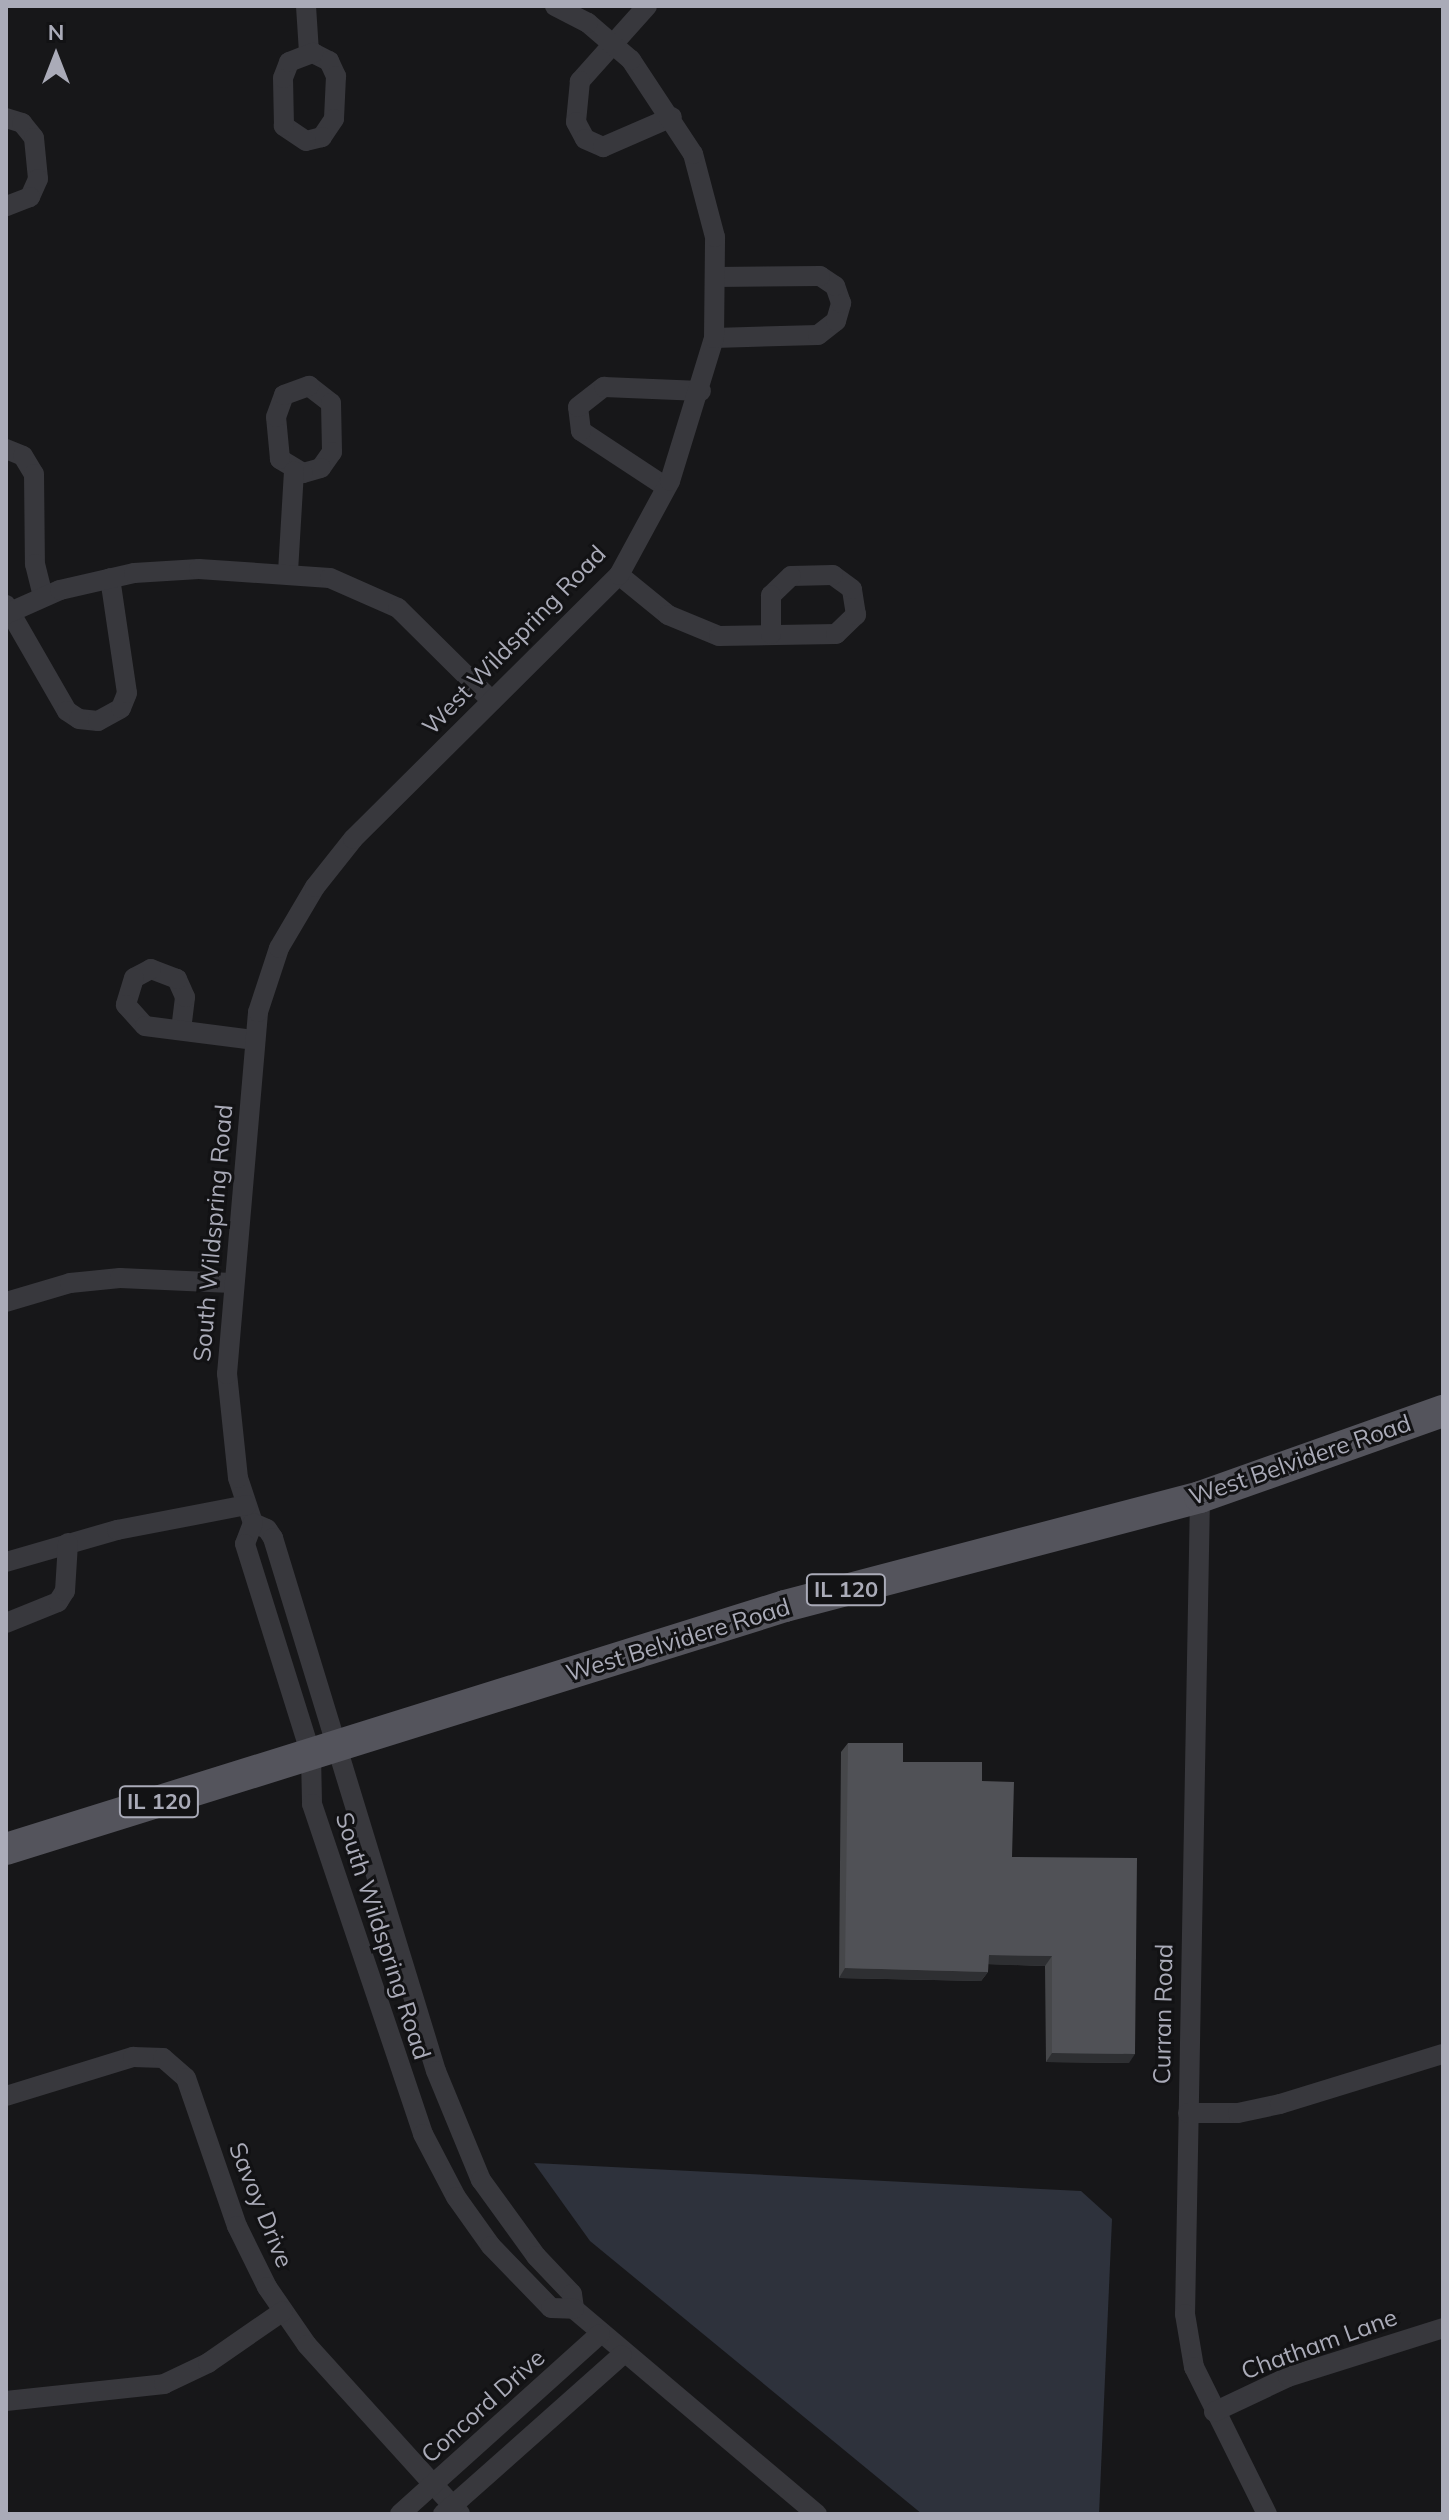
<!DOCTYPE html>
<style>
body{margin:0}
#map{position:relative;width:1449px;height:2520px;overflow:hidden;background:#171719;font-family:Mulish,sans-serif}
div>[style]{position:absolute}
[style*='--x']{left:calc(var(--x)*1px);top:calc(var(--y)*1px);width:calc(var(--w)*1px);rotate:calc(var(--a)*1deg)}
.water>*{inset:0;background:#2e323c}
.minor>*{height:20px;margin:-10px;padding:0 10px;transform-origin:10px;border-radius:10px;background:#38383d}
.primary>*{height:32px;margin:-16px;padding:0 16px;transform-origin:16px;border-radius:16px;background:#54545c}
.wall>*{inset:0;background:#46474a}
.shaded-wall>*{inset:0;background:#2e2f32}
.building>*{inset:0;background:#505156}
span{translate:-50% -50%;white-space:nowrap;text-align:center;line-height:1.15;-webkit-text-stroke:6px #121214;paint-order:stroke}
.shield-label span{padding:2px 6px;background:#121214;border:2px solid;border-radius:6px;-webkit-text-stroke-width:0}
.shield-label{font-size:22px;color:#aaabb8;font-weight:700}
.street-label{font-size:24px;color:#aaabb8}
.frame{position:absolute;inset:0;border:8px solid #aaabb8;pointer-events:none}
.north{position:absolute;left:16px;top:16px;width:80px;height:80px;-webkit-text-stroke:6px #121214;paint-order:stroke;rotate:0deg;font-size:22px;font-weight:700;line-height:32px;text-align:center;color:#aaabb8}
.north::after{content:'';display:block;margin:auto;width:28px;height:36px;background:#aaabb8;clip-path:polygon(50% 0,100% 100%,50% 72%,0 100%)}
</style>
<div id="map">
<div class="water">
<i style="clip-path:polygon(534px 2163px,1081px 2191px,1112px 2219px,1099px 2514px,922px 2514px,590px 2241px)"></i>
</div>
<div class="minor">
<i style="--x:306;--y:6;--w:47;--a:86.3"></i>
<i style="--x:647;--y:6;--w:101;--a:131.8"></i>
<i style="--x:580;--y:81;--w:41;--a:95.6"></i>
<i style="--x:576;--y:122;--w:19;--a:62"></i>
<i style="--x:585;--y:139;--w:20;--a:24"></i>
<i style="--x:603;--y:147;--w:75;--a:-23.5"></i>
<i style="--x:313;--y:53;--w:18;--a:27"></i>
<i style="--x:329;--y:61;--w:17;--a:65"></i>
<i style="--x:336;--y:76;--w:43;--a:92.7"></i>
<i style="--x:334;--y:119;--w:22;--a:124"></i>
<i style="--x:322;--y:137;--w:16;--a:166"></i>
<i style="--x:306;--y:141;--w:27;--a:-146"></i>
<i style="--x:284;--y:126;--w:48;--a:-91.2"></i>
<i style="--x:283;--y:78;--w:17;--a:-69"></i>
<i style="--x:289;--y:62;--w:26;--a:-21"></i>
<i style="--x:6;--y:118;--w:17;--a:17"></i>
<i style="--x:22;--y:123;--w:19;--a:51"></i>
<i style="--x:34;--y:138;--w:41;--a:84.4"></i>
<i style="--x:38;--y:179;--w:20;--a:114"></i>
<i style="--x:30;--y:197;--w:26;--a:159"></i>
<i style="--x:714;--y:338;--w:104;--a:-1.7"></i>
<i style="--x:818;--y:335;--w:23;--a:-38"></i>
<i style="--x:836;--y:321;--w:19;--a:-74"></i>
<i style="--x:841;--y:303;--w:18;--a:-109"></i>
<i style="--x:835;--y:286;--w:18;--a:-146"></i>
<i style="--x:820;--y:276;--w:104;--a:179.4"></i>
<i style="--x:309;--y:386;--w:28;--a:38"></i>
<i style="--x:331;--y:403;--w:49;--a:88.8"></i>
<i style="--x:332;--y:452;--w:19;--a:125"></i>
<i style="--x:321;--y:468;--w:19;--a:164"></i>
<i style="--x:303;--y:473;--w:27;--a:-149"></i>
<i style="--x:280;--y:459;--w:42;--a:-95.4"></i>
<i style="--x:276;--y:417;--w:23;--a:-70"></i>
<i style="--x:284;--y:395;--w:27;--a:-20"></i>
<i style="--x:6;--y:449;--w:18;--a:22"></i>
<i style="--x:23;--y:456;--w:21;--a:59"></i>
<i style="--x:34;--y:474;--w:90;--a:89.4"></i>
<i style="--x:35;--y:564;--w:34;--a:76"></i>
<i style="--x:666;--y:487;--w:102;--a:-146.6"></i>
<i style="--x:581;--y:431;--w:24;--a:-97"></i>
<i style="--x:578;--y:407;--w:33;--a:-38"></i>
<i style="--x:604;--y:387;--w:97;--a:2.4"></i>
<i style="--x:288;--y:572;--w:101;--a:-86.6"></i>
<i style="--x:619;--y:575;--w:63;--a:39.2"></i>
<i style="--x:668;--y:615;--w:55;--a:22.4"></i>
<i style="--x:719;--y:636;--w:117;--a:-1"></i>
<i style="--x:836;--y:634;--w:28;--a:-44"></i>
<i style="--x:856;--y:615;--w:26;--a:-99"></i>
<i style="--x:852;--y:589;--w:24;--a:-144"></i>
<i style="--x:833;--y:575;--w:42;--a:178.6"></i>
<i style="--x:791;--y:576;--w:28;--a:136"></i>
<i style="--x:771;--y:595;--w:39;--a:90"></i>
<i style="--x:6;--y:605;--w:122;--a:60.1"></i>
<i style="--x:67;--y:711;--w:14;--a:34"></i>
<i style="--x:79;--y:719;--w:19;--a:6"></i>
<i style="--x:98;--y:721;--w:26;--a:-29"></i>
<i style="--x:121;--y:708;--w:16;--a:-68"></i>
<i style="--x:127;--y:693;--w:116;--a:-98.4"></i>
<i style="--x:6;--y:614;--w:59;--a:-24"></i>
<i style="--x:60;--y:590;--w:76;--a:-12.9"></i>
<i style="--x:134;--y:573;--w:65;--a:-3.5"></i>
<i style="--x:199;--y:569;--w:131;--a:3.9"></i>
<i style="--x:330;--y:578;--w:74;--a:23.8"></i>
<i style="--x:398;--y:608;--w:132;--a:44.7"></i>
<i style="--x:181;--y:1030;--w:33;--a:-83"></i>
<i style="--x:185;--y:997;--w:20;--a:-114"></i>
<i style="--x:177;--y:979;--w:28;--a:-159"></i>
<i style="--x:151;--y:969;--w:19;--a:152"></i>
<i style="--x:134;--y:978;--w:28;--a:107"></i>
<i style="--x:126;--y:1005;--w:28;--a:48"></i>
<i style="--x:145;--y:1026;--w:111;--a:7.3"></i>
<i style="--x:6;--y:1302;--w:67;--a:-16.5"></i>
<i style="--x:70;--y:1283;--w:50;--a:-5.7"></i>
<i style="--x:120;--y:1278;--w:112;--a:2.6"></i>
<i style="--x:1200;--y:1497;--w:817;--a:91.05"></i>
<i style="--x:1185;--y:2314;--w:54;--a:80.4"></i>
<i style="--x:1194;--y:2367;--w:164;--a:63.6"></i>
<i style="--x:253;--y:1523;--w:47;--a:-108.4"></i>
<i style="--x:238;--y:1478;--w:105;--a:-96"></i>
<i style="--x:227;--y:1374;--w:363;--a:-85.1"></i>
<i style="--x:258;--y:1012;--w:67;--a:-71.8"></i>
<i style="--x:279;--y:948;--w:71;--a:-59.5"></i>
<i style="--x:315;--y:887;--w:61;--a:-51.6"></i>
<i style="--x:353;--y:839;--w:375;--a:-44.8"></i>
<i style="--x:619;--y:575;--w:107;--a:-61.5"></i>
<i style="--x:670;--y:481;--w:150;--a:-72.9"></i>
<i style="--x:714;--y:338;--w:101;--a:-89.4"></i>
<i style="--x:715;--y:237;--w:86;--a:-104.8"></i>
<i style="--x:693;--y:154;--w:113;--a:-123.4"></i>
<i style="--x:631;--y:60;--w:57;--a:-139.3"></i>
<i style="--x:588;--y:23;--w:37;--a:-153"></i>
<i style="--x:253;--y:1523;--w:15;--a:23"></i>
<i style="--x:267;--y:1529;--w:11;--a:56"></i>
<i style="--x:273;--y:1538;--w:557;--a:73"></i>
<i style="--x:436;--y:2071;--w:118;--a:67.6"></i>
<i style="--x:481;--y:2180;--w:94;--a:54.1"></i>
<i style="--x:536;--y:2256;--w:52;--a:46.5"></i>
<i style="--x:572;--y:2294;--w:15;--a:82"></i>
<i style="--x:574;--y:2309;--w:318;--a:40.2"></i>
<i style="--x:253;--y:1523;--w:22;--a:111"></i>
<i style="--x:245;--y:1544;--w:221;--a:72.6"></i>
<i style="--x:311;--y:1755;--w:49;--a:88.8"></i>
<i style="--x:312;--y:1804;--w:348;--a:71.4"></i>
<i style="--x:423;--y:2134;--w:71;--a:62.4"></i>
<i style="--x:456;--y:2197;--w:60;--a:54.5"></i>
<i style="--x:491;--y:2246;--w:86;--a:45.9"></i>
<i style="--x:551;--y:2308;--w:23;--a:2"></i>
<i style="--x:6;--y:1562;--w:116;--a:-16.1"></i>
<i style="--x:117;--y:1530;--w:132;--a:-10.9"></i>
<i style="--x:6;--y:1623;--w:56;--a:-22"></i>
<i style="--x:58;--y:1602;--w:13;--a:-58"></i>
<i style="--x:65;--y:1591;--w:48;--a:-86.4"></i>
<i style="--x:6;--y:2096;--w:133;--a:-17.1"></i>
<i style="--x:133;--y:2057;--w:30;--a:2"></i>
<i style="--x:163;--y:2058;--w:30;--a:41"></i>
<i style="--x:186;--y:2078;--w:157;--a:71"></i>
<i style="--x:237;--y:2226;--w:68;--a:63.8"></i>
<i style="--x:267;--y:2287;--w:70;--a:55.4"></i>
<i style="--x:307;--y:2345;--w:228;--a:47.8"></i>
<i style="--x:1188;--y:2113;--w:50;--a:0"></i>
<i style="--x:1238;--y:2113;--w:43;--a:-12.1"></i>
<i style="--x:1280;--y:2104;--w:170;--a:-17.1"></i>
<i style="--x:6;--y:2401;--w:159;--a:-6.1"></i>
<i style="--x:164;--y:2384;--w:49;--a:-25.5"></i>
<i style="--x:208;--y:2363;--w:91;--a:-34.7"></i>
<i style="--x:1214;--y:2412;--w:82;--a:-25.3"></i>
<i style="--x:1288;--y:2377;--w:163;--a:-17.5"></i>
<i style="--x:400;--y:2514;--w:269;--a:-42"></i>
<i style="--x:443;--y:2514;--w:239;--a:-41.6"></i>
</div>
<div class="primary">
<i style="--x:6;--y:1849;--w:816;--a:-17.32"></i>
<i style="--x:785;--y:1606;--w:429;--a:-14.7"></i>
<i style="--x:1200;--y:1497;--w:258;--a:-19.5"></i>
</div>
<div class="wall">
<i style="clip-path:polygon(848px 1743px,903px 1762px,982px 1781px,1012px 1857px,1129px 2063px,1046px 2062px,1045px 1966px,988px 1964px,988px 1972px,981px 1981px,839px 1978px,841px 1752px)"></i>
</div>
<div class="shaded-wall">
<i style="clip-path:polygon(989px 1955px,1052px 1956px,1045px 1966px,982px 1964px)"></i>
<i style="clip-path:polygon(845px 1968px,988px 1972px,981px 1981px,839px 1978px)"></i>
<i style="clip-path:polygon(1052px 2053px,1135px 2054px,1129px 2063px,1046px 2062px)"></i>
</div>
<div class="building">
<i style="clip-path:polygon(848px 1743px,903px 1743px,903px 1762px,982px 1762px,982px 1781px,1014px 1782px,1012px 1857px,1137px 1858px,1135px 2054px,1052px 2053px,1052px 1956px,989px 1955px,988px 1972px,845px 1968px)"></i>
</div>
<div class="shield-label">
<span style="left:846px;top:1590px">IL 120</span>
<span style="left:159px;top:1802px">IL 120</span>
</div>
<div class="street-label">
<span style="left:514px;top:640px;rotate:-46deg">West Wildspring Road</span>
<span style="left:213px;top:1233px;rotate:-85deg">South Wildspring Road</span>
<span style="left:1300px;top:1460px;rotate:-19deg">West Belvidere Road</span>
<span style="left:678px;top:1640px;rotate:-17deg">West Belvidere Road</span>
<span style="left:383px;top:1936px;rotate:72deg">South Wildspring Road</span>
<span style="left:1163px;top:2014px;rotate:-89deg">Curran Road</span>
<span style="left:261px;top:2205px;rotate:68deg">Savoy Drive</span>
<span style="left:1319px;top:2344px;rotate:-20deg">Chatham Lane</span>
<span style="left:483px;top:2406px;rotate:-42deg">Concord Drive</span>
</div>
<div class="frame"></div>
<div class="north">N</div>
</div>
